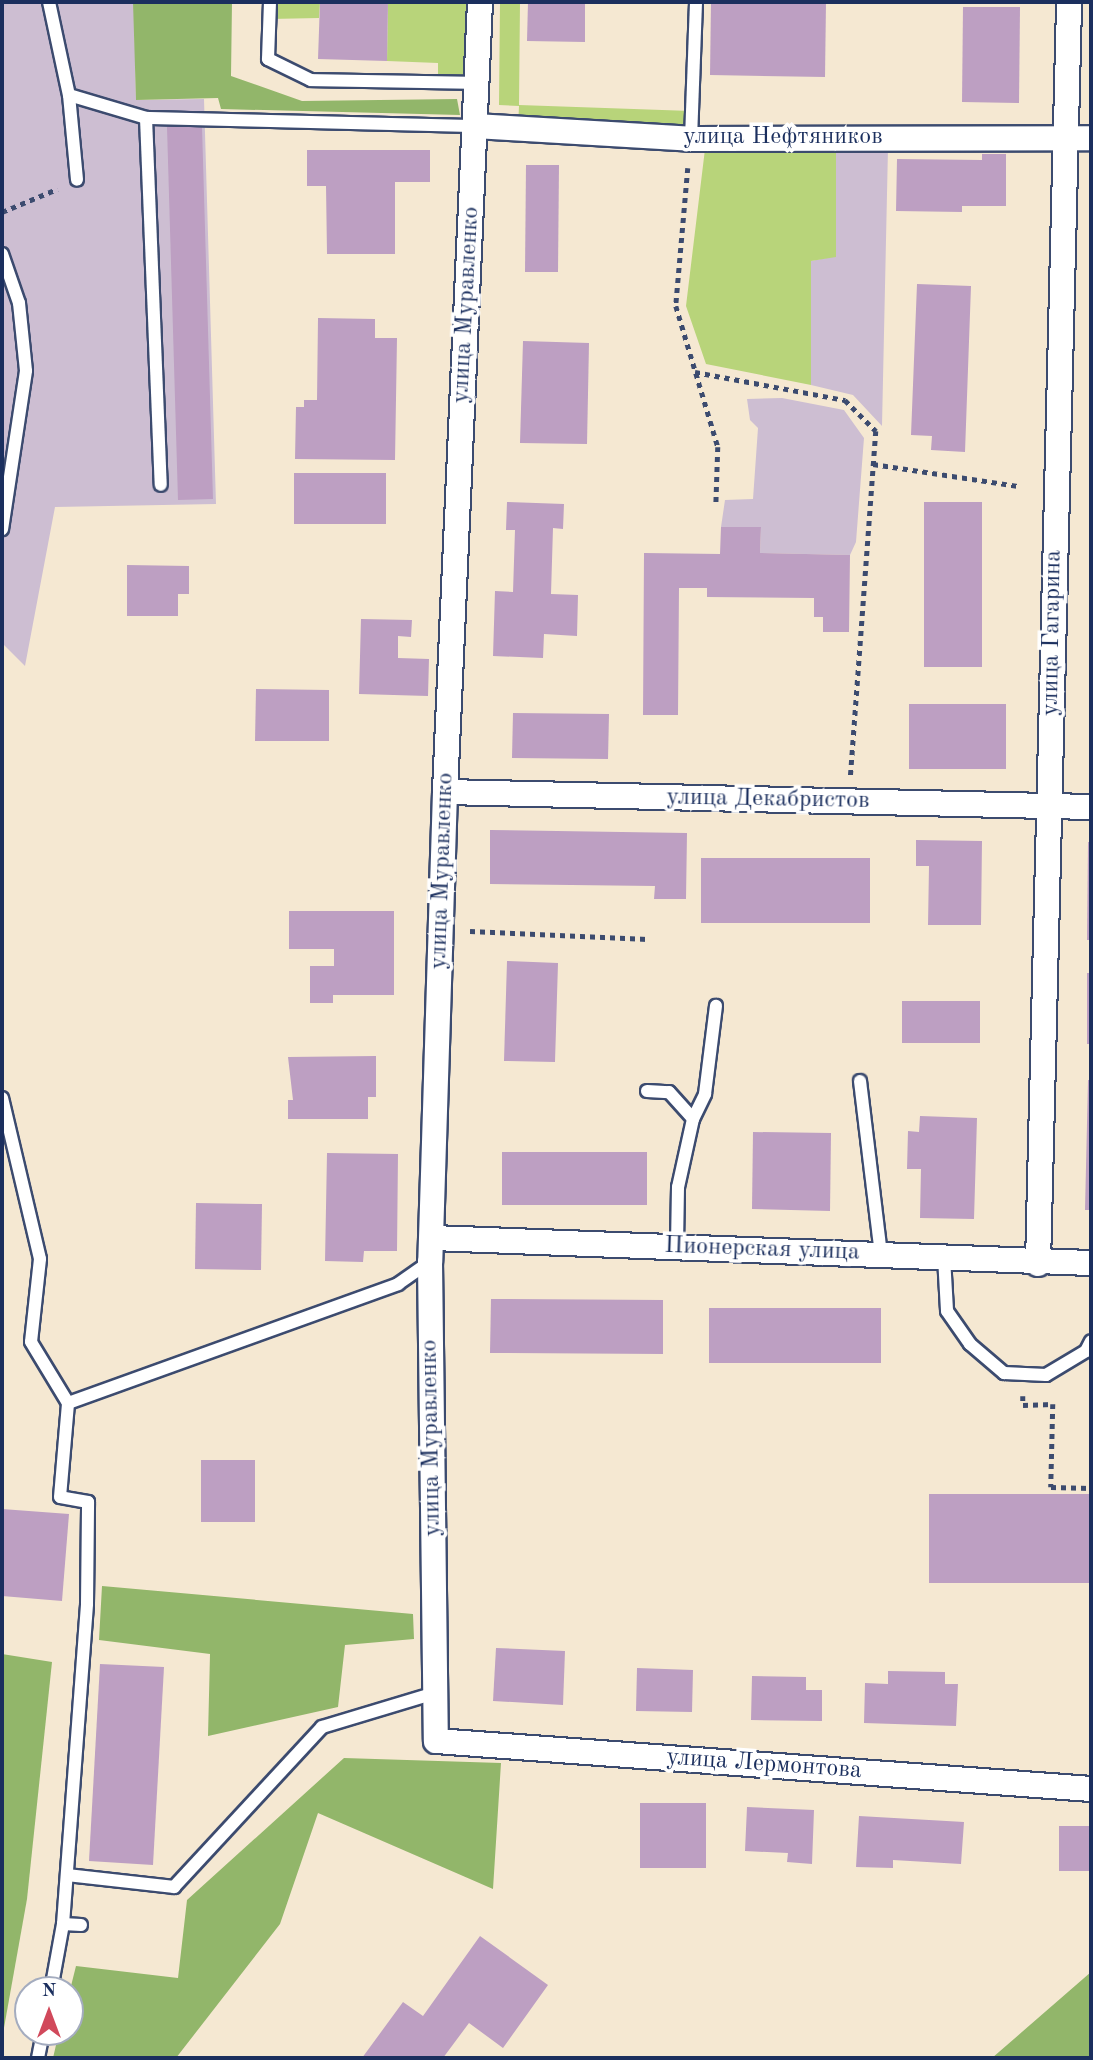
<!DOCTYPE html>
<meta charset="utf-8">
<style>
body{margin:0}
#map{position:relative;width:1093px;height:2060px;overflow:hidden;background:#f5e8d2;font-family:"Old Standard TT",serif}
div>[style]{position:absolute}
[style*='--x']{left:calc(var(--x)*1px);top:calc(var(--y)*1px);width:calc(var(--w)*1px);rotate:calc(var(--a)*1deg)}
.industrial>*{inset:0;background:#cdbed2}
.green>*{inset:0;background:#b8d47a}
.forest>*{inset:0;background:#92b66a}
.building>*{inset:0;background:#bd9fc2}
.path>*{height:4.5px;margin-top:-2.25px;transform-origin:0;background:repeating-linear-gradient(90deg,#3c4b6f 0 5px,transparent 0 10px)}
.roads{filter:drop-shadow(2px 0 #3c4b6f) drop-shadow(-2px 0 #3c4b6f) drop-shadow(0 2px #3c4b6f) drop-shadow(0 -2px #3c4b6f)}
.lane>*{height:12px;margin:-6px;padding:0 6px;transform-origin:6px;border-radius:6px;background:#fff}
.street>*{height:24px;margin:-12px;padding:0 12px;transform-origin:12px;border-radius:12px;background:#fff}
span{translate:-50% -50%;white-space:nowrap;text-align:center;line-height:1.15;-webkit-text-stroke:7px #fff;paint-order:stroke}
.street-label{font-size:24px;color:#1b2f5e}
.frame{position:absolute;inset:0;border:4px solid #1b2f5e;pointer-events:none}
.north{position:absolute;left:14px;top:1976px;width:70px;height:70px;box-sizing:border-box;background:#fff;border:2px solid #a4acbf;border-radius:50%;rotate:0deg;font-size:19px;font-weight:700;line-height:28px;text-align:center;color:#1b2f5e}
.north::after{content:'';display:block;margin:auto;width:24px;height:32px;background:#d1495b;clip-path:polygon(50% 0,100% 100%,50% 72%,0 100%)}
</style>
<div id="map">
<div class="industrial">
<i style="clip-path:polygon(2px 2px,134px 2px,136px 100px,204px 99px,216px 504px,55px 507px,25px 666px,2px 643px)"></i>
<i style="clip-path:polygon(836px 148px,888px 148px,882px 426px,853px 395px,811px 385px,811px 261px,836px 256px)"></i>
<i style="clip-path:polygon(782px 398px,844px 410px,864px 438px,856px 542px,850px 555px,760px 553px,761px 527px,721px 527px,725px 500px,753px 499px,758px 428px,750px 420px,747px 399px)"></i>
</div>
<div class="green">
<i style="clip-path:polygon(270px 2px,320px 2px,319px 18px,270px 19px)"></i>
<i style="clip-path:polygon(388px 2px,479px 2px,477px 83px,438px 82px,438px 63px,387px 61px)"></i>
<i style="clip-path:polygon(500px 2px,520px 2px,519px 105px,691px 111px,691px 139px,518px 128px,519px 106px,499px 105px)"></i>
<i style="clip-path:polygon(836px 148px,836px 257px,811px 261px,811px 385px,706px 364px,686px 306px,705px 149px)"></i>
</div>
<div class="forest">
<i style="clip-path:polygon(133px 2px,232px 2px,231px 76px,302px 101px,457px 99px,460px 115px,221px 109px,218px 98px,136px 100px)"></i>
<i style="clip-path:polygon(102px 1586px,413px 1614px,414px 1639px,345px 1645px,338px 1707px,208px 1736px,210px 1654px,99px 1640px)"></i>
<i style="clip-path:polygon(2px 1654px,52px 1662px,27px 1899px,2px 2039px)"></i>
<i style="clip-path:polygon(344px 1758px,501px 1763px,493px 1889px,318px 1813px,280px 1924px,176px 2058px,53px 2058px,59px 2032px,70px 2032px,70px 1990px,76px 1966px,178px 1978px,187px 1900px)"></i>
<i style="clip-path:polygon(1091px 1972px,1091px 2058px,986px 2058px,992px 2058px)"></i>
</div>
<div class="building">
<i style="clip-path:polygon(320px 2px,388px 2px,387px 61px,318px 59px)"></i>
<i style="clip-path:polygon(528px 2px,585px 2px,585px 42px,527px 41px)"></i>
<i style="clip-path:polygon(711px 2px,826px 2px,825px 77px,710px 75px)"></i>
<i style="clip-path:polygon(963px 7px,1020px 7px,1019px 103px,962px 102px)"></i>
<i style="clip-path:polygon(182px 119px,202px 127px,213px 499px,178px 500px,167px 127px)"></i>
<i style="clip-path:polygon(307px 150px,430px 150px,430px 182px,395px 182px,395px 254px,327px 254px,326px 186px,307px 186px)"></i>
<i style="clip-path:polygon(982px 154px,1006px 154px,1006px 206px,962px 206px,962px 212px,896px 211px,897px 159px,982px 160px)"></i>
<i style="clip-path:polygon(526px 165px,559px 165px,558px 272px,525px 272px)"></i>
<i style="clip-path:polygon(917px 284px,971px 286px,965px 452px,931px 450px,932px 436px,911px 435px)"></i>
<i style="clip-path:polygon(318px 318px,375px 319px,375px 338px,397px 338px,395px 460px,295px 459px,296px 407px,304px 407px,304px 400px,317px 400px)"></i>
<i style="clip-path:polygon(523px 341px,589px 343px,587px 444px,520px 443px)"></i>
<i style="clip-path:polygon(294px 473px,386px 473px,386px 524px,294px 524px)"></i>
<i style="clip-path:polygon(507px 502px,564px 504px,563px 529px,553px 528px,551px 594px,578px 595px,577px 636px,544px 634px,543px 658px,493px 656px,495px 591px,513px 592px,515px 530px,506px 530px)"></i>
<i style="clip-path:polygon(924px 502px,982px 502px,982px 667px,924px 667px)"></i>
<i style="clip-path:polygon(721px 527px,761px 527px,760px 553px,850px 555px,849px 632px,823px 632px,823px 617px,814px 617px,814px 598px,707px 597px,707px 588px,679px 588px,678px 715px,643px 715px,644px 553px,720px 554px)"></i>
<i style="clip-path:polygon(127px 565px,189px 566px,189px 594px,178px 594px,178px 616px,127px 616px)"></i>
<i style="clip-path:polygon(361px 619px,412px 620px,411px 637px,398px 636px,398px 658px,429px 659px,428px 696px,359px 694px)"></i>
<i style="clip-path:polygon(256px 689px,329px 690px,329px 741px,255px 741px)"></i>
<i style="clip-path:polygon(909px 704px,1006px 704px,1006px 769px,909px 769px)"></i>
<i style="clip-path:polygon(513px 713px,609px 714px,608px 759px,512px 758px)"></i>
<i style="clip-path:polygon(490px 830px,687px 833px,686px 899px,654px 899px,655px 886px,490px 884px)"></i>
<i style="clip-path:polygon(916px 840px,982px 841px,981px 925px,928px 925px,929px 866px,916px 866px)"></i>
<i style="clip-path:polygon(1088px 842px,1091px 842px,1091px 940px,1087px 940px)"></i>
<i style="clip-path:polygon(701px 858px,870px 858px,870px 923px,701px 923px)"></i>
<i style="clip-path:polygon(289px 911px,394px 911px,394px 995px,333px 995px,333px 1003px,310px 1003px,310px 966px,334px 966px,334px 949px,289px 949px)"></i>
<i style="clip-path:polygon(507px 961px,558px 963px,555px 1062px,504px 1061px)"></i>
<i style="clip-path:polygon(1087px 973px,1091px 973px,1091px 1044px,1087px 1044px)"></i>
<i style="clip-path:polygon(902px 1001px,980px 1001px,980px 1043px,902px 1043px)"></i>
<i style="clip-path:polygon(376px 1056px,376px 1097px,368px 1097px,368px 1119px,288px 1119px,288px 1100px,293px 1100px,288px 1057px)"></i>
<i style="clip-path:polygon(1088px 1080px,1091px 1080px,1091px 1210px,1085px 1210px)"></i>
<i style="clip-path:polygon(920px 1116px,977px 1118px,974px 1219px,920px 1218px,921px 1169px,907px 1169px,908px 1131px,919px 1132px)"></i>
<i style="clip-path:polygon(753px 1132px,831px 1133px,830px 1211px,752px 1209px)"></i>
<i style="clip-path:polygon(502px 1152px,647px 1152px,647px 1205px,502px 1205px)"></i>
<i style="clip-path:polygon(327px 1153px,398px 1154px,397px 1251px,364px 1251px,363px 1262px,325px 1261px)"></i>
<i style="clip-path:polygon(196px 1203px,262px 1204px,261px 1270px,195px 1269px)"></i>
<i style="clip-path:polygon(491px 1299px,663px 1300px,663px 1354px,490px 1353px)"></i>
<i style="clip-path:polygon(709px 1308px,881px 1308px,881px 1363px,709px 1363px)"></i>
<i style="clip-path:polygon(201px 1460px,255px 1460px,255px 1522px,201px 1522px)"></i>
<i style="clip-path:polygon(929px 1494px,1091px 1494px,1091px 1583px,929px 1583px)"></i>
<i style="clip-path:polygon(2px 1509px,69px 1514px,62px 1601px,2px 1596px)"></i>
<i style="clip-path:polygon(496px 1648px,565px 1651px,563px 1705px,493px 1701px)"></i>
<i style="clip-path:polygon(100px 1664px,164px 1667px,153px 1865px,89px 1861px)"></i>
<i style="clip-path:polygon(637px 1668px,693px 1670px,692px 1712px,636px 1711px)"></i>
<i style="clip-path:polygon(888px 1671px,945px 1672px,945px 1684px,958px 1684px,956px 1726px,864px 1723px,865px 1683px,888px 1684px)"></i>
<i style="clip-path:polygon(752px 1676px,806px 1677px,806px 1690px,822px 1690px,822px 1721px,751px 1720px)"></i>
<i style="clip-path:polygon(640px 1803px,706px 1803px,706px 1868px,640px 1868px)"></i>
<i style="clip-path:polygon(747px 1807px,814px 1810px,812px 1864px,787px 1862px,788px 1853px,745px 1851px)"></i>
<i style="clip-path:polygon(859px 1816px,964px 1822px,961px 1864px,893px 1860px,893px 1868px,856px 1867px)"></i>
<i style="clip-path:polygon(1059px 1826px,1091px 1826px,1091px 1871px,1059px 1871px)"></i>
<i style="clip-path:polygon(480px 1936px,548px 1985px,503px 2048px,469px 2023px,443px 2058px,362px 2058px,403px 2002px,423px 2016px)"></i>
</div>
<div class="path">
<i style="--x:688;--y:168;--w:139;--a:95"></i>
<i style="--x:676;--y:306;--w:147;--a:73.4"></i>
<i style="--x:718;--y:447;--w:59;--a:91.9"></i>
<i style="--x:2;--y:212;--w:60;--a:-22.7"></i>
<i style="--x:695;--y:372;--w:153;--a:10.6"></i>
<i style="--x:845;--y:400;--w:44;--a:45"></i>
<i style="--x:876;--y:431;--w:345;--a:94.2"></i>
<i style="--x:873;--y:464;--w:148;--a:8.6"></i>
<i style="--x:470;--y:931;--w:178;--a:2.6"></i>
<i style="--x:1023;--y:1396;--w:9;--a:90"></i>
<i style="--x:1023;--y:1405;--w:30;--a:-2"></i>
<i style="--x:1053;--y:1404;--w:83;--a:91.4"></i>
<i style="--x:1051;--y:1487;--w:40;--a:1.4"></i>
</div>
<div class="roads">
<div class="lane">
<i style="--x:49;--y:2;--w:95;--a:77.9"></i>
<i style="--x:69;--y:95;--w:85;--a:84.6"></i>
<i style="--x:270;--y:2;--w:57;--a:92"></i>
<i style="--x:268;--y:59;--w:48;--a:26"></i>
<i style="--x:311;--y:80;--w:166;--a:1"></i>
<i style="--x:69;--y:95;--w:80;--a:16.6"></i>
<i style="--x:146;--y:118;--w:367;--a:87.7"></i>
<i style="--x:146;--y:118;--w:329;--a:1.4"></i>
<i style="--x:691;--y:139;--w:137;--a:-87.9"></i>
<i style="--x:2;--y:254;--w:52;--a:70.9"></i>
<i style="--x:19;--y:303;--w:68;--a:84.1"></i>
<i style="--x:26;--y:371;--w:160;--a:98.6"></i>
<i style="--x:860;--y:1081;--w:174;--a:83.1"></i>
<i style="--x:647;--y:1091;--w:22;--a:3"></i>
<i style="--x:669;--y:1092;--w:36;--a:48"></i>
<i style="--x:693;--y:1119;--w:70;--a:102.4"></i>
<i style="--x:678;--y:1187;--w:60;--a:91"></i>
<i style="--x:2;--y:1098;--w:165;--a:76.7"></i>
<i style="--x:40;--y:1259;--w:83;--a:96.2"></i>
<i style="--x:31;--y:1342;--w:71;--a:58.8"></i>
<i style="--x:693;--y:1119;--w:28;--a:-64"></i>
<i style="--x:705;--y:1094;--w:89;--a:-82.9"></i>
<i style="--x:944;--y:1257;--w:54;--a:86.8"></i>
<i style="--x:947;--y:1311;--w:40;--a:55.1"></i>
<i style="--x:970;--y:1344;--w:45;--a:40.5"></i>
<i style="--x:1004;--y:1373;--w:42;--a:2.7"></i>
<i style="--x:1046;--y:1375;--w:47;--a:-31"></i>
<i style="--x:1086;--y:1351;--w:11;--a:-63"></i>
<i style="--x:67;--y:1875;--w:108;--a:6.4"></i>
<i style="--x:174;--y:1887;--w:218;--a:-47.2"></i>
<i style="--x:322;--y:1727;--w:118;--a:-16.7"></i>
<i style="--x:63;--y:1924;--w:18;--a:3"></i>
<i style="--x:51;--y:1990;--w:67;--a:-79.7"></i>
<i style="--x:63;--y:1924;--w:321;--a:-85.7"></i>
<i style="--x:87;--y:1604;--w:102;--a:-89.4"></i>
<i style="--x:88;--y:1502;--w:28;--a:-170"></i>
<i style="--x:60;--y:1497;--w:94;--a:-85.1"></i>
<i style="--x:68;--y:1403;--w:351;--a:-19.8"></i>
<i style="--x:398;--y:1284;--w:39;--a:-35"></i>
<i style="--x:38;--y:2058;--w:26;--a:-79"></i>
</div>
<div class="street">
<i style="--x:480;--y:2;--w:791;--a:92.54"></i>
<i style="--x:445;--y:792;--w:470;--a:91.8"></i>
<i style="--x:430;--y:1262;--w:479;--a:89.3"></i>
<i style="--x:436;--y:1741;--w:657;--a:4.19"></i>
<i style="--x:475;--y:126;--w:216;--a:3.4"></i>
<i style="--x:691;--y:139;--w:400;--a:-0.1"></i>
<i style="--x:445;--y:792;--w:646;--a:1.33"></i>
<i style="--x:433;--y:1238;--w:658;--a:2.18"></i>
<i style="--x:1038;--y:1264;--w:1262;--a:-88.59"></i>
</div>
</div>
<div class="street-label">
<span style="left:783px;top:138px">улица Нефтяников</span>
<span style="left:467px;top:305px;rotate:-87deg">улица Муравленко</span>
<span style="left:1053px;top:633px;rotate:-89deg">улица Гагарина</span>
<span style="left:768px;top:800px;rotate:1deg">улица Декабристов</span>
<span style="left:443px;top:871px;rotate:-88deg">улица Муравленко</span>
<span style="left:762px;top:1250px;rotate:2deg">Пионерская улица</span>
<span style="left:432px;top:1438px;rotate:-91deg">улица Муравленко</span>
<span style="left:764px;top:1765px;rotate:4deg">улица Лермонтова</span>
</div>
<div class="frame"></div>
<div class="north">N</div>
</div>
